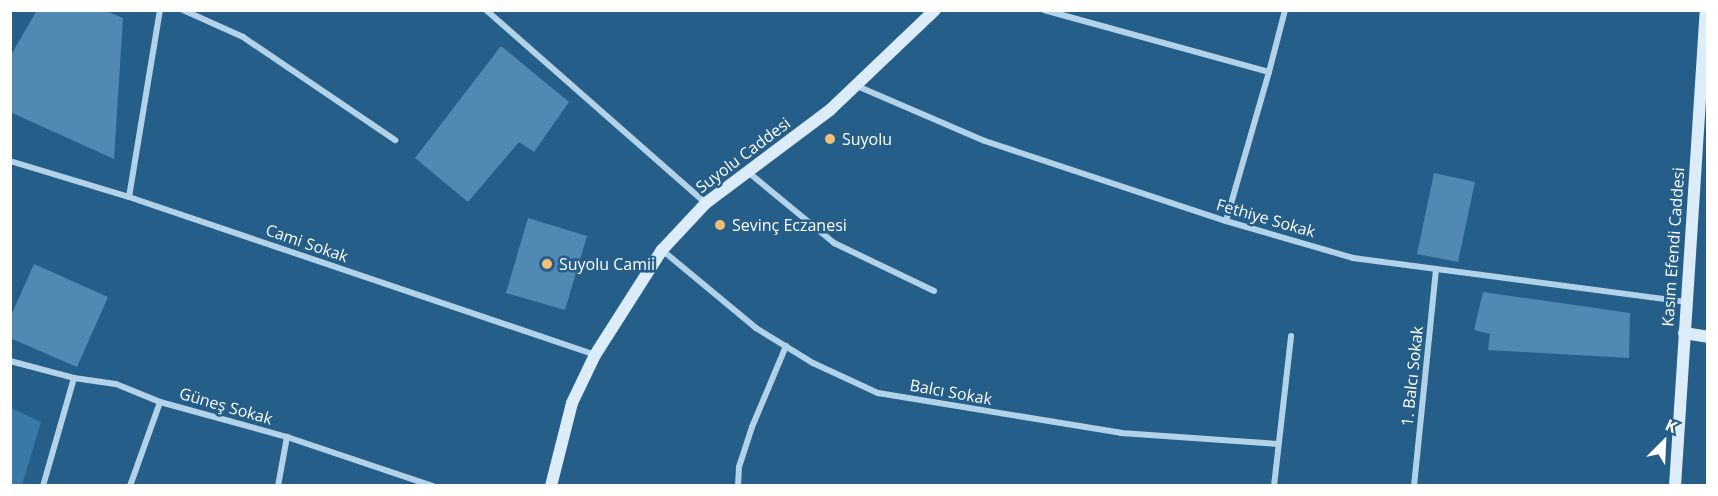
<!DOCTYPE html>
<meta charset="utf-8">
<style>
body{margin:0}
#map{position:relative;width:1718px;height:496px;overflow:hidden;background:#255e88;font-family:"Open Sans",sans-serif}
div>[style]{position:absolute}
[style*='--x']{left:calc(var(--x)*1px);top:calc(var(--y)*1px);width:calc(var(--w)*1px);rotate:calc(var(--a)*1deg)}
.green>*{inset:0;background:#3a78a5}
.building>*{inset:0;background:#5289b2}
.street>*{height:6px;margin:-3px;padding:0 3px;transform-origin:3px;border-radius:3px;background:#b2d2e9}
.secondary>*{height:12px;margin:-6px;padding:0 6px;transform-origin:6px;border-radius:6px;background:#dcecf8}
.dots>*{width:16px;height:16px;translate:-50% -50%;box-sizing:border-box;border:3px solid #255e88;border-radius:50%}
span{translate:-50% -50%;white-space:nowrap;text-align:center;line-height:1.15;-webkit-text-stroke:5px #255e88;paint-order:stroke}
.poi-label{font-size:16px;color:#fff}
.left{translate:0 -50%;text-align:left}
.street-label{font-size:16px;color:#fff}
.frame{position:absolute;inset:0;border:12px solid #fff;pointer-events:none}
.north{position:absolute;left:1634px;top:412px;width:60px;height:60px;-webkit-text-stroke:4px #255e88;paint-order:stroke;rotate:24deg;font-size:16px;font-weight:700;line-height:24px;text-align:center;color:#fff}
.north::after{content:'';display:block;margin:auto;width:21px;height:27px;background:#fff;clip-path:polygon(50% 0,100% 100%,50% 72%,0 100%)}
</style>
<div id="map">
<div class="green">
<i style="clip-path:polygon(11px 408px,41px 422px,22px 485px,11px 485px)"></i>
</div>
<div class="building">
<i style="clip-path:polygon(37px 10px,104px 10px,123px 18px,114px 159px,10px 112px,10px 57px)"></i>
<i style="clip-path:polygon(501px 46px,569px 102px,534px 152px,519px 142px,468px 202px,415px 158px)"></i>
<i style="clip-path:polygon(1434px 173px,1475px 182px,1458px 262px,1417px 254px)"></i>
<i style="clip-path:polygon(528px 218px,587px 236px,565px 310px,506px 293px)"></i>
<i style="clip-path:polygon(34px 264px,108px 297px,77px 367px,10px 338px,10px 318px)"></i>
<i style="clip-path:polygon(1483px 292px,1630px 313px,1629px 358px,1488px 350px,1490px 334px,1474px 330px)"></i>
</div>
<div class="street">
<i style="--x:183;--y:10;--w:66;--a:24.2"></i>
<i style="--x:243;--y:37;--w:184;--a:34.1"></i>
<i style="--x:486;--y:10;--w:293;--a:41.3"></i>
<i style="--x:1044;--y:10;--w:233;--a:15.4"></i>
<i style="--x:1269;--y:72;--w:155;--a:106.1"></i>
<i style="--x:1269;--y:72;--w:64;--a:-75.5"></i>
<i style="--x:857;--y:86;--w:139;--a:23.3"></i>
<i style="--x:985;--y:141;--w:254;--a:18.4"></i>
<i style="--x:1226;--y:221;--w:132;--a:16.2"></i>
<i style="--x:1353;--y:258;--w:336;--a:7.5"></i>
<i style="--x:10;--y:161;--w:124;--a:16.8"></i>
<i style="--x:129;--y:197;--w:492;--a:18.7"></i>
<i style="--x:748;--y:172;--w:112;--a:39.5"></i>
<i style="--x:834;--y:243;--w:111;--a:25.6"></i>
<i style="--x:129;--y:197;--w:190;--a:-80.6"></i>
<i style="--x:662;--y:250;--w:122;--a:39.7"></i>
<i style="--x:756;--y:328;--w:67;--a:31.6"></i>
<i style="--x:813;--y:363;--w:72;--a:24.8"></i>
<i style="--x:878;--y:393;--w:246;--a:9.3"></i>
<i style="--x:1121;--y:433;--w:157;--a:4"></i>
<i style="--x:10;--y:361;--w:66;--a:14.9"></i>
<i style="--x:74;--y:378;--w:42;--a:8.1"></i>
<i style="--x:116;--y:384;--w:48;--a:22.2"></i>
<i style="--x:160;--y:402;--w:132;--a:15.4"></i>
<i style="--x:287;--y:437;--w:154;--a:18.6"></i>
<i style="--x:43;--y:486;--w:112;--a:-74"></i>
<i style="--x:130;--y:486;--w:89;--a:-70.3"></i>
<i style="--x:278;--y:486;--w:50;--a:-79.6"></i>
<i style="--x:738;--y:486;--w:19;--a:-87"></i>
<i style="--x:739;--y:467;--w:42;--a:-72"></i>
<i style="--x:752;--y:427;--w:88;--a:-67.2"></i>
<i style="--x:1274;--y:486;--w:151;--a:-83.5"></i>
<i style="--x:1414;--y:486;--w:218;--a:-84.2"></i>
</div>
<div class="secondary">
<i style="--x:1684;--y:333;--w:24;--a:9"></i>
<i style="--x:551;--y:486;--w:86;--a:-75.8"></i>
<i style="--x:572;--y:403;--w:53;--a:-64.4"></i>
<i style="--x:595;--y:355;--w:125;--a:-57.5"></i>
<i style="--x:662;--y:250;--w:64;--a:-46.9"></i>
<i style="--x:706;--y:203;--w:156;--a:-36.9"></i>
<i style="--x:831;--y:109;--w:144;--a:-43.6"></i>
<i style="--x:1675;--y:486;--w:477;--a:-86.3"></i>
</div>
<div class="dots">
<i style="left:830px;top:139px;background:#f3bf76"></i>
<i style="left:720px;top:225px;background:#f3bf76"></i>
<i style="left:547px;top:264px;background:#f3bf76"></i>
</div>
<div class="poi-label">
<span class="left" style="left:842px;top:139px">Suyolu</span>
<span class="left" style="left:732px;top:225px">Sevinç Eczanesi</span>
<span class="left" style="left:559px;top:264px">Suyolu Camii</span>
</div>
<div class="street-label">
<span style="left:743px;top:155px;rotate:-37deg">Suyolu Caddesi</span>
<span style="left:1266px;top:218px;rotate:16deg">Fethiye Sokak</span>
<span style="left:307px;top:243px;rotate:19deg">Cami Sokak</span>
<span style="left:1673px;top:247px;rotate:-86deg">Kasım Efendi Caddesi</span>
<span style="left:1412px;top:376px;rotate:-84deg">1. Balcı Sokak</span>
<span style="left:951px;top:392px;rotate:10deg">Balcı Sokak</span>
<span style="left:226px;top:406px;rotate:16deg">Güneş Sokak</span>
</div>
<div class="frame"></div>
<div class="north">K</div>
</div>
